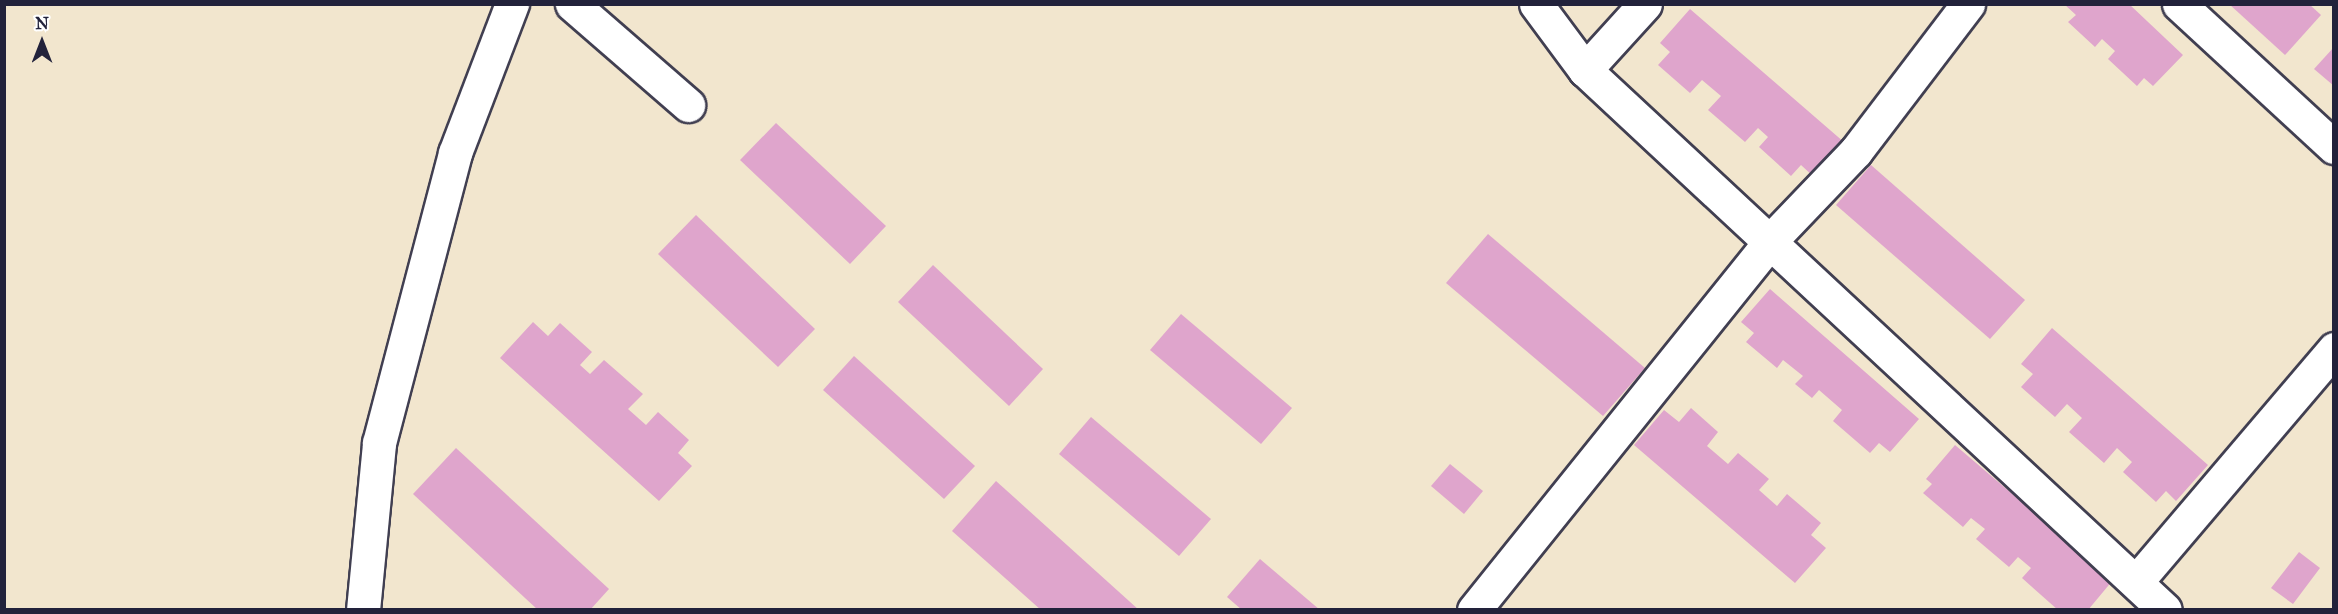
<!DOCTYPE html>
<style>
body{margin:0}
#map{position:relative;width:2338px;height:614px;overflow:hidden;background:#f2e6ce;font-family:"IM FELL Great Primer",serif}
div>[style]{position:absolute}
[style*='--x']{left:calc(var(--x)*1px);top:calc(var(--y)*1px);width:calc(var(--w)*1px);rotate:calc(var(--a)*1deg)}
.building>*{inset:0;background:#dfa5cc}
.roads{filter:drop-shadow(2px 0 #413f51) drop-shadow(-2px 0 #413f51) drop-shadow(0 2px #413f51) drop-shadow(0 -2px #413f51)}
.minor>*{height:33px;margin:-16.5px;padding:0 16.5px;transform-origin:16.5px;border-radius:16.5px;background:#fff}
span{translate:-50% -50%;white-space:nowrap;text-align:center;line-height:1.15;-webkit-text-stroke:4.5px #fff;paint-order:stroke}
.frame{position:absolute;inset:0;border:6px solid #22223b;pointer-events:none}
.north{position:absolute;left:12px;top:12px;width:60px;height:60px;-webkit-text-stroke:4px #fff;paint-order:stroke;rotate:0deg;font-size:16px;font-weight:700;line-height:24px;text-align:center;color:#22223b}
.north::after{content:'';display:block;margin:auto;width:21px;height:27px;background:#22223b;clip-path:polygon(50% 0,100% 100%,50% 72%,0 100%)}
</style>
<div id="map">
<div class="building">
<i style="clip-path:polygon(2064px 4px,2129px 4px,2183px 55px,2153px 86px,2144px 78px,2137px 86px,2108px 59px,2115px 51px,2102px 39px,2095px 47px,2068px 22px,2076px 15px)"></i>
<i style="clip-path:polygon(2229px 4px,2309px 4px,2321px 15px,2285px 55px)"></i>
<i style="clip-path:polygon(1690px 9px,1845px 143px,1814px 177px,1801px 165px,1791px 176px,1759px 147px,1768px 137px,1758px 128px,1745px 142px,1708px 110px,1721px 96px,1702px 80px,1690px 93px,1658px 65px,1670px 52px,1660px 43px)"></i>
<i style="clip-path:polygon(2334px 47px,2334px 86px,2314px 69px)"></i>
<i style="clip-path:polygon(776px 123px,886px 226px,850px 264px,740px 160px)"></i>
<i style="clip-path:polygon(1871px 165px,2025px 300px,1990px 339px,1836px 205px)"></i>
<i style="clip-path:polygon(696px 215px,815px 329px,778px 367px,658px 254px)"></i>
<i style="clip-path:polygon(1488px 234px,1645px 368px,1603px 416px,1446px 283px)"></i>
<i style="clip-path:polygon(933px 265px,1043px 369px,1009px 406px,898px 302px)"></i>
<i style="clip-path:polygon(1770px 289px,1919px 419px,1890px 452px,1879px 443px,1870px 453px,1833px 421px,1842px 410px,1819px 390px,1812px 398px,1795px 384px,1803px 376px,1783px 360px,1777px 368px,1746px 342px,1754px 333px,1741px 322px)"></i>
<i style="clip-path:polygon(1181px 314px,1292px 408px,1261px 444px,1150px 350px)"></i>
<i style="clip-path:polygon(533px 322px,548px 336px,560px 323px,592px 352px,580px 365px,590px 374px,604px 360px,643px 394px,628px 409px,646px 425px,658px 412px,689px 440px,678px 453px,692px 466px,659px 501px,500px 358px)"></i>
<i style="clip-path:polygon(2052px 328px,2208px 465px,2176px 501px,2166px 491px,2156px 502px,2123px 472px,2132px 462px,2117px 448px,2104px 463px,2069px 432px,2082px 418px,2067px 404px,2055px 417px,2021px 387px,2033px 374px,2021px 364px)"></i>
<i style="clip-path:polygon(854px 356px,975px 466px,944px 499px,823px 390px)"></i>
<i style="clip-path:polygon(1691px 408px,1718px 432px,1707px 446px,1728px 464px,1738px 453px,1769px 479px,1759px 490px,1777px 506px,1787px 494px,1821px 523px,1811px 535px,1826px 548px,1795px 583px,1634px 445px,1664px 410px,1679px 422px)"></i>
<i style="clip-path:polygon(1091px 417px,1211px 519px,1179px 556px,1059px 454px)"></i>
<i style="clip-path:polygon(1955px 445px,2113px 580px,2088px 610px,2058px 610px,2022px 578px,2031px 568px,2018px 557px,2009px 567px,1976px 539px,1985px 529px,1971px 518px,1963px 527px,1923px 493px,1932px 484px,1926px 479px)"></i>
<i style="clip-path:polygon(456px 448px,609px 589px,590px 610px,538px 610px,413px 494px)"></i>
<i style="clip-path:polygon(1450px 464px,1483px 491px,1464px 514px,1431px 486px)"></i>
<i style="clip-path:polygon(996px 481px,1139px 610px,1041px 610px,952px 531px)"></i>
<i style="clip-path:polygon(2299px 552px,2320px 568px,2293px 604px,2271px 588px)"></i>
<i style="clip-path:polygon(1260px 559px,1320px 610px,1242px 610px,1227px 597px)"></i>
</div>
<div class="roads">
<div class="minor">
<i style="--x:572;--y:4;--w:154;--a:41"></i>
<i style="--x:1536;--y:4;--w:82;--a:53.4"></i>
<i style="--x:1585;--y:70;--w:89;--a:-47.7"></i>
<i style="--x:2179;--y:4;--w:211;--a:42.7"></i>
<i style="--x:1585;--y:70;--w:792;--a:42.95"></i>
<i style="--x:2136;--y:582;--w:306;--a:-49.6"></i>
<i style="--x:363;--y:610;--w:168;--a:-84.5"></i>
<i style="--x:379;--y:443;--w:300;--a:-75.3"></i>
<i style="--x:455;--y:153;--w:160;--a:-69.1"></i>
<i style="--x:1474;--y:610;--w:474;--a:-51.2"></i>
<i style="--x:1771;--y:240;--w:123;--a:-46.3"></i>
<i style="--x:1856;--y:151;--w:185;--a:-52.7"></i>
</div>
</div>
<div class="frame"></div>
<div class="north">N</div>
</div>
